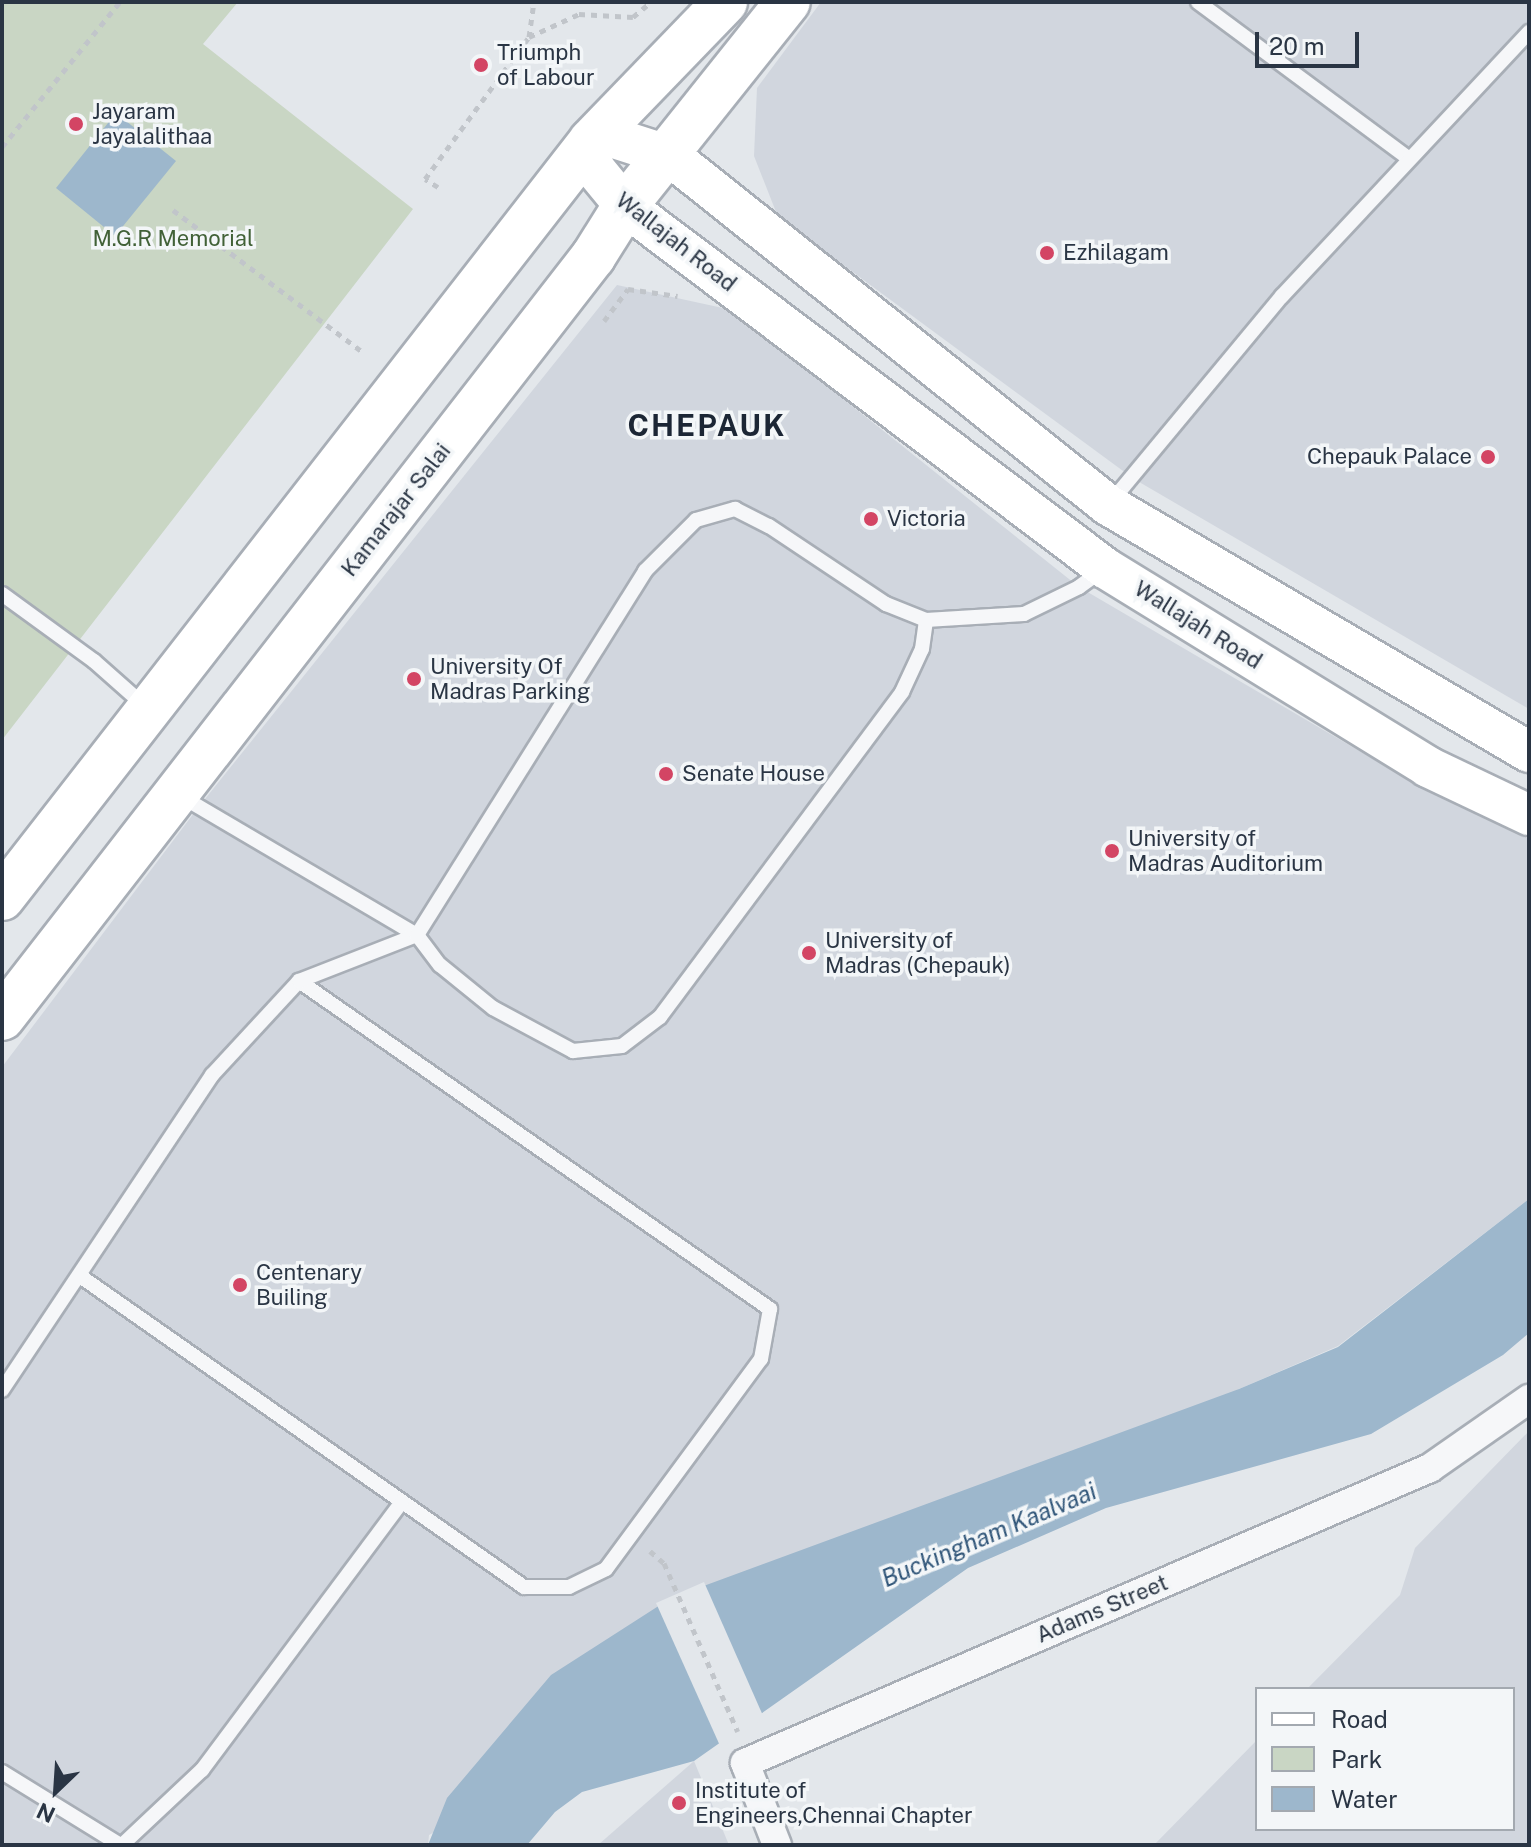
<!DOCTYPE html>
<style>
body{margin:0}
#map{position:relative;width:1531px;height:1847px;overflow:hidden;background:#e3e7eb;font-family:"Public Sans",sans-serif}
div>[style]{position:absolute}
[style*='--x']{left:calc(var(--x)*1px);top:calc(var(--y)*1px);width:calc(var(--w)*1px);rotate:calc(var(--a)*1deg)}
.built>*{inset:0;background:#d1d6de}
.green>*{inset:0;background:#c9d6c4}
.water>*{inset:0;background:#9db7cc}
.pier>*{inset:0;background:#e3e7eb}
.path>*{height:5px;margin-top:-2.5px;transform-origin:0;background:repeating-linear-gradient(90deg,#c1c5ca 0 6px,transparent 0 12px)}
.roads{filter:drop-shadow(2px 0 #a8aeb6) drop-shadow(-2px 0 #a8aeb6) drop-shadow(0 2px #a8aeb6) drop-shadow(0 -2px #a8aeb6)}
.service>*{height:14px;margin:-7px;padding:0 7px;transform-origin:7px;border-radius:7px;background:#f6f7f9}
.minor>*{height:28px;margin:-14px;padding:0 14px;transform-origin:14px;border-radius:14px;background:#f6f7f9}
.secondary>*{height:40px;margin:-20px;padding:0 20px;transform-origin:20px;border-radius:20px;background:#fff}
.primary>*{height:44px;margin:-22px;padding:0 22px;transform-origin:22px;border-radius:22px;background:#fff}
.dots>*{width:22px;height:22px;translate:-50% -50%;box-sizing:border-box;border:4px solid #f3f6f8;border-radius:50%}
span{translate:-50% -50%;white-space:nowrap;text-align:center;line-height:1.15;-webkit-text-stroke:7px #f3f6f8;paint-order:stroke}
.poi-label{font-size:22px;color:#2a3544}
.left{translate:0 -50%;text-align:left}
.right{translate:-100% -50%;text-align:right}
.park-label{font-size:22px;color:#416137}
.street-label{font-size:22px;color:#2a3544}
.water-label{font-size:24px;color:#32577a;font-style:italic}
.district-label{font-size:30px;color:#1c2635;font-weight:700;letter-spacing:2px}
.frame{position:absolute;inset:0;border:4px solid #2a3544;pointer-events:none}
.legend{position:absolute;left:1255px;top:1687px;width:260px;height:144px;box-sizing:border-box;background:#f3f6f8;border:2px solid #a3a9b0;margin:0;padding:10px 14px;list-style:none;font-size:24px;color:#2a3544}
.legend li{display:flex;align-items:center;gap:16px;height:40px}
.legend b{width:40px;border:2px solid #a3a9b0}
.north{position:absolute;left:16px;top:1751px;width:80px;height:80px;-webkit-text-stroke:6px #f3f6f8;paint-order:stroke;rotate:205deg;font-size:22px;font-weight:700;line-height:32px;text-align:center;color:#2a3544}
.north::after{content:'';display:block;margin:auto;width:28px;height:36px;background:#2a3544;clip-path:polygon(50% 0,100% 100%,50% 72%,0 100%)}
.scale{position:absolute;left:1255px;top:32px;width:104px;height:36px;box-sizing:border-box;border:4px solid #2a3544;border-top:0;padding-left:10px;font-size:24px;line-height:28px;white-space:nowrap;color:#2a3544;-webkit-text-stroke:6px #f3f6f8;paint-order:stroke}
</style>
<div id="map">
<div class="built">
<i style="clip-path:polygon(821px 2px,1529px 2px,1529px 709px,1134px 479px,778px 217px,754px 156px,757px 88px)"></i>
<i style="clip-path:polygon(617px 285px,732px 310px,1079px 587px,1397px 773px,1529px 839px,1529px 1199px,1338px 1346px,1239px 1389px,429px 1835px,428px 1845px,2px 1845px,2px 1067px,197px 809px)"></i>
<i style="clip-path:polygon(1529px 1431px,1529px 1845px,1154px 1845px,1257px 1740px,1257px 1829px,1513px 1829px,1513px 1689px,1307px 1689px,1400px 1595px,1415px 1548px)"></i>
<i style="clip-path:polygon(694px 1761px,729px 1845px,598px 1845px)"></i>
</div>
<div class="green">
<i style="clip-path:polygon(2px 2px,238px 2px,203px 44px,413px 209px,2px 740px)"></i>
</div>
<div class="water">
<i style="clip-path:polygon(116px 113px,176px 161px,115px 236px,56px 188px)"></i>
<i style="clip-path:polygon(1529px 1199px,1529px 1333px,1503px 1355px,1371px 1434px,1106px 1508px,968px 1568px,694px 1761px,582px 1792px,555px 1812px,527px 1845px,428px 1845px,447px 1798px,551px 1675px,671px 1598px,1239px 1389px,1338px 1347px)"></i>
</div>
<div class="pier">
<i style="clip-path:polygon(704px 1582px,764px 1718px,721px 1748px,656px 1603px)"></i>
</div>
<div class="path">
<i style="--x:529;--y:37;--w:35;--a:-82"></i>
<i style="--x:2;--y:147;--w:187;--a:-50.9"></i>
<i style="--x:438;--y:187;--w:15;--a:-148"></i>
<i style="--x:425;--y:179;--w:176;--a:-53.8"></i>
<i style="--x:529;--y:37;--w:55;--a:-24.7"></i>
<i style="--x:579;--y:14;--w:54;--a:3.2"></i>
<i style="--x:633;--y:17;--w:23;--a:-40"></i>
<i style="--x:173;--y:210;--w:239;--a:36.8"></i>
<i style="--x:604;--y:321;--w:40;--a:-53"></i>
<i style="--x:628;--y:289;--w:50;--a:8"></i>
<i style="--x:650;--y:1551;--w:18;--a:41"></i>
<i style="--x:664;--y:1563;--w:184;--a:66.4"></i>
</div>
<div class="roads">
<div class="service">
<i style="--x:1198;--y:2;--w:262;--a:36.6"></i>
<i style="--x:1110;--y:503;--w:269;--a:-50.3"></i>
<i style="--x:1282;--y:296;--w:362;--a:-46.9"></i>
<i style="--x:2;--y:594;--w:114;--a:36.1"></i>
<i style="--x:94;--y:661;--w:69;--a:41.5"></i>
<i style="--x:179;--y:795;--w:276;--a:30.5"></i>
<i style="--x:417;--y:935;--w:38;--a:53"></i>
<i style="--x:440;--y:965;--w:68;--a:39.1"></i>
<i style="--x:493;--y:1008;--w:91;--a:28.3"></i>
<i style="--x:573;--y:1051;--w:49;--a:-5.8"></i>
<i style="--x:622;--y:1046;--w:48;--a:-37.3"></i>
<i style="--x:660;--y:1017;--w:405;--a:-53.3"></i>
<i style="--x:902;--y:692;--w:47;--a:-65.1"></i>
<i style="--x:922;--y:649;--w:29;--a:-82"></i>
<i style="--x:80;--y:1276;--w:542;--a:35.01"></i>
<i style="--x:524;--y:1587;--w:45;--a:0"></i>
<i style="--x:569;--y:1587;--w:41;--a:-25.9"></i>
<i style="--x:606;--y:1569;--w:261;--a:-53.6"></i>
<i style="--x:761;--y:1359;--w:51;--a:-79.8"></i>
<i style="--x:770;--y:1309;--w:574;--a:-145.15"></i>
<i style="--x:2;--y:1390;--w:379;--a:-56.3"></i>
<i style="--x:212;--y:1075;--w:128;--a:-47.2"></i>
<i style="--x:299;--y:981;--w:127;--a:-21.3"></i>
<i style="--x:417;--y:935;--w:430;--a:-57.9"></i>
<i style="--x:645;--y:571;--w:72;--a:-45"></i>
<i style="--x:696;--y:520;--w:41;--a:-15.8"></i>
<i style="--x:735;--y:509;--w:38;--a:27"></i>
<i style="--x:769;--y:526;--w:141;--a:33.7"></i>
<i style="--x:886;--y:604;--w:43;--a:21.8"></i>
<i style="--x:926;--y:620;--w:98;--a:-3.5"></i>
<i style="--x:1024;--y:614;--w:61;--a:-26.1"></i>
<i style="--x:1079;--y:587;--w:31;--a:-36"></i>
<i style="--x:2;--y:1772;--w:139;--a:31.7"></i>
<i style="--x:122;--y:1845;--w:110;--a:-43.2"></i>
<i style="--x:202;--y:1770;--w:334;--a:-53.3"></i>
</div>
<div class="minor">
<i style="--x:777;--y:1845;--w:88;--a:-111.3"></i>
<i style="--x:745;--y:1763;--w:746;--a:-23.3"></i>
<i style="--x:1430;--y:1468;--w:121;--a:-34.9"></i>
</div>
<div class="secondary">
<i style="--x:1529;--y:752;--w:488;--a:-149.6"></i>
<i style="--x:1108;--y:505;--w:560;--a:-141.45"></i>
<i style="--x:670;--y:156;--w:62;--a:-162.1"></i>
<i style="--x:611;--y:137;--w:20;--a:169"></i>
<i style="--x:591;--y:141;--w:26;--a:86"></i>
<i style="--x:593;--y:167;--w:50;--a:50.6"></i>
<i style="--x:625;--y:206;--w:601;--a:37.02"></i>
<i style="--x:1105;--y:568;--w:379;--a:31.6"></i>
<i style="--x:1428;--y:767;--w:112;--a:25.4"></i>
</div>
<div class="primary">
<i style="--x:2;--y:898;--w:959;--a:-52.11"></i>
<i style="--x:591;--y:141;--w:193;--a:-46"></i>
<i style="--x:2;--y:1018;--w:964;--a:-52.17"></i>
<i style="--x:593;--y:257;--w:60;--a:-57.9"></i>
<i style="--x:625;--y:206;--w:261;--a:-51.4"></i>
</div>
</div>
<div class="dots">
<i style="left:481px;top:65px;background:#d34564"></i>
<i style="left:76px;top:124px;background:#d34564"></i>
<i style="left:1047px;top:253px;background:#d34564"></i>
<i style="left:1488px;top:457px;background:#d34564"></i>
<i style="left:871px;top:519px;background:#d34564"></i>
<i style="left:414px;top:679px;background:#d34564"></i>
<i style="left:666px;top:774px;background:#d34564"></i>
<i style="left:1112px;top:851px;background:#d34564"></i>
<i style="left:809px;top:953px;background:#d34564"></i>
<i style="left:240px;top:1285px;background:#d34564"></i>
<i style="left:679px;top:1803px;background:#d34564"></i>
</div>
<div class="poi-label">
<span class="left" style="left:497px;top:65px">Triumph<br>of Labour</span>
<span class="left" style="left:92px;top:124px">Jayaram<br>Jayalalithaa</span>
<span class="left" style="left:1063px;top:253px">Ezhilagam</span>
<span class="right" style="left:1472px;top:457px">Chepauk Palace</span>
<span class="left" style="left:887px;top:519px">Victoria</span>
<span class="left" style="left:430px;top:679px">University Of<br>Madras Parking</span>
<span class="left" style="left:682px;top:774px">Senate House</span>
<span class="left" style="left:1128px;top:851px">University of<br>Madras Auditorium</span>
<span class="left" style="left:825px;top:953px">University of<br>Madras (Chepauk)</span>
<span class="left" style="left:256px;top:1285px">Centenary<br>Builing</span>
<span class="left" style="left:695px;top:1803px">Institute of<br>Engineers,Chennai Chapter</span>
</div>
<div class="park-label">
<span style="left:173px;top:239px">M.G.R Memorial</span>
</div>
<div class="street-label">
<span style="left:676px;top:242px;rotate:38deg">Wallajah Road</span>
<span style="left:396px;top:510px;rotate:-52deg">Kamarajar Salai</span>
<span style="left:1198px;top:625px;rotate:32deg">Wallajah Road</span>
<span style="left:1102px;top:1609px;rotate:-23deg">Adams Street</span>
</div>
<div class="water-label">
<span style="left:989px;top:1535px;rotate:-23deg">Buckingham Kaalvaai</span>
</div>
<div class="district-label">
<span style="left:707px;top:425px">CHEPAUK</span>
</div>
<div class="frame"></div>
<ul class="legend">
<li><b style="height:10px;background:#fff"></b>Road</li>
<li><b style="height:22px;background:#c9d6c4"></b>Park</li>
<li><b style="height:22px;background:#9db7cc"></b>Water</li>
</ul>
<div class="north">N</div>
<div class="scale">20 m</div>
</div>
